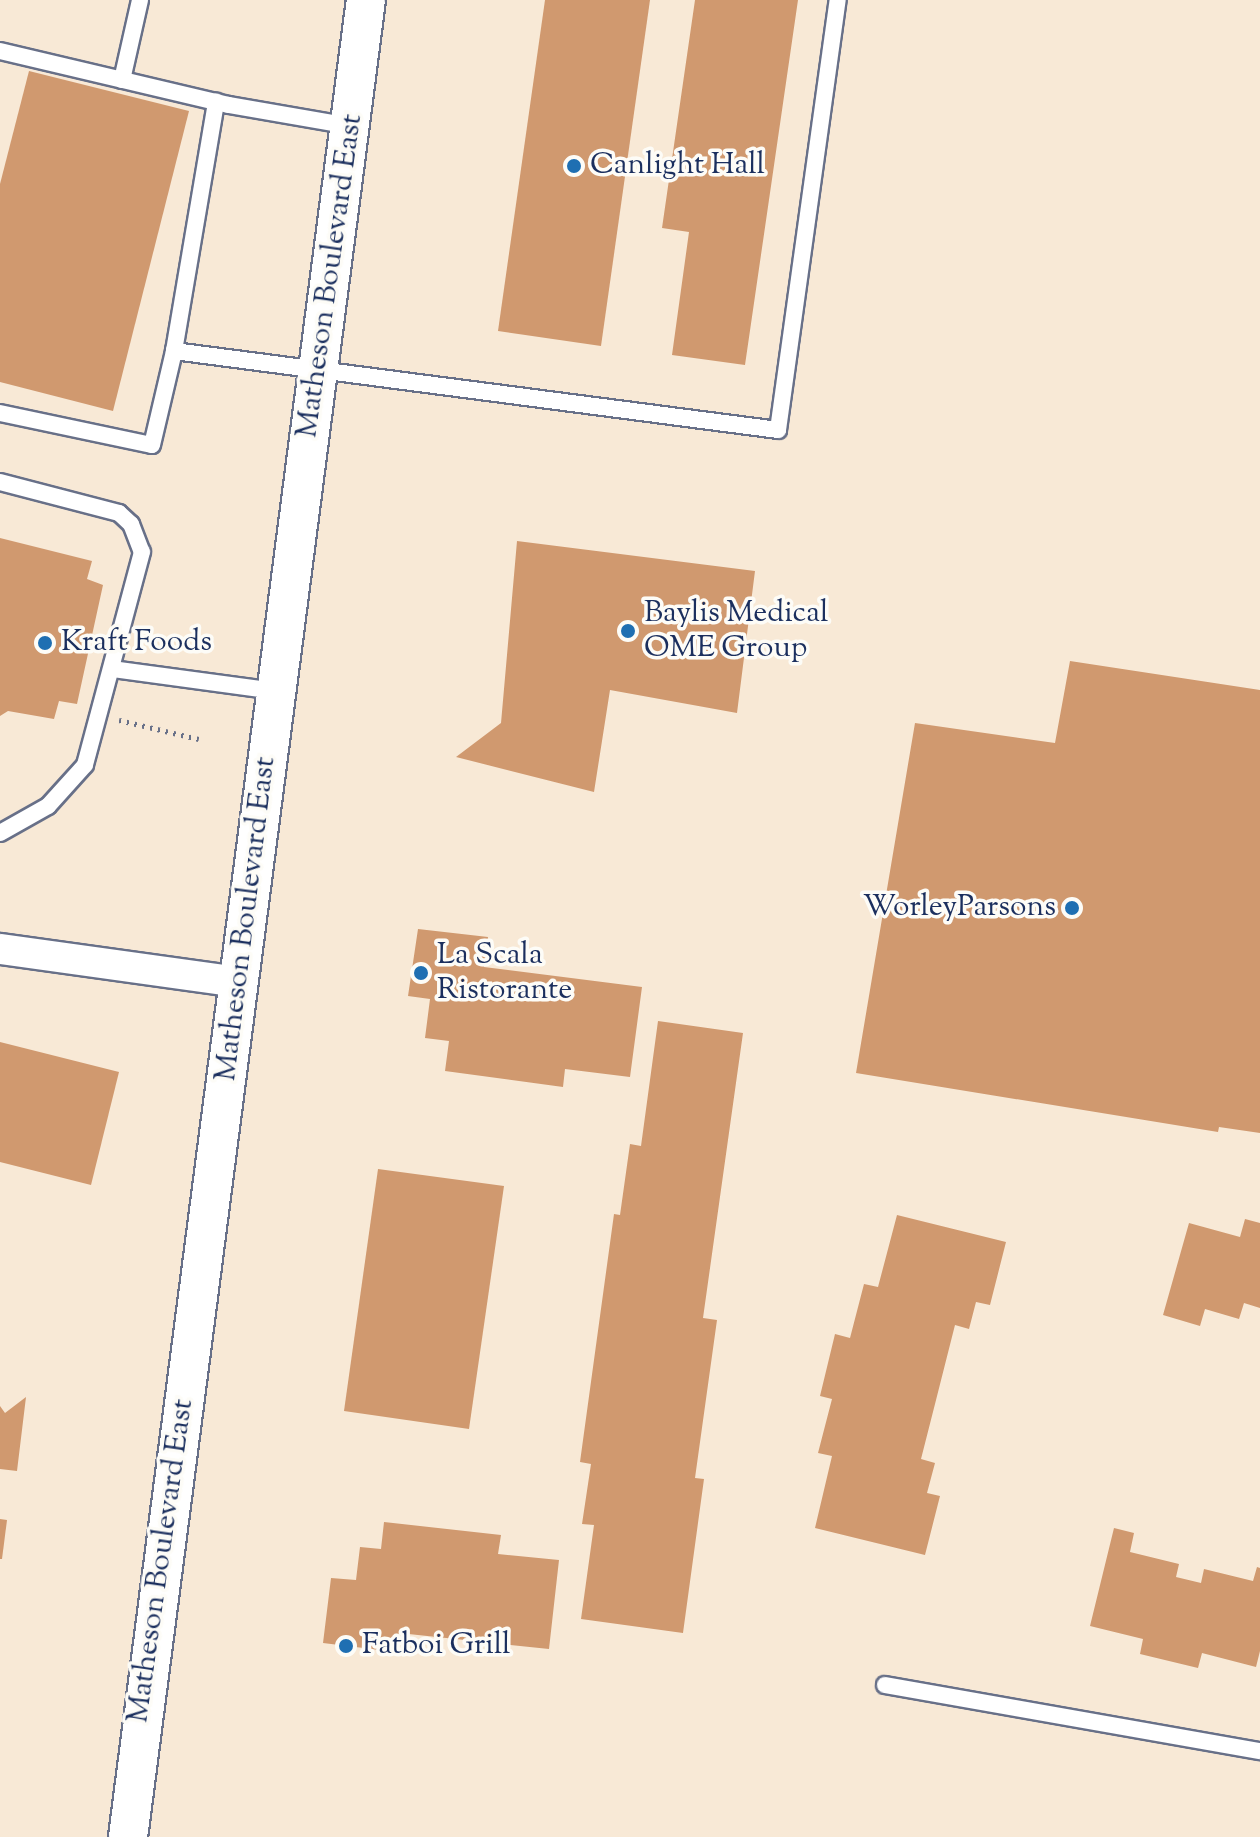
<!DOCTYPE html>
<style>
body{margin:0}
#map{position:relative;width:1260px;height:1837px;overflow:hidden;background:#f8e9d6;font-family:"Sorts Mill Goudy",serif}
div>[style]{position:absolute}
[style*='--x']{left:calc(var(--x)*1px);top:calc(var(--y)*1px);width:calc(var(--w)*1px);rotate:calc(var(--a)*1deg)}
.building>*{inset:0;background:#d0996f}
.path>*{height:5px;margin-top:-2.5px;transform-origin:0;background:repeating-linear-gradient(90deg,#687088 0 2px,transparent 0 8px)}
.roads{filter:drop-shadow(2px 0 #687088) drop-shadow(-2px 0 #687088) drop-shadow(0 2px #687088) drop-shadow(0 -2px #687088)}
.service>*{height:16px;margin:-8px;padding:0 8px;transform-origin:8px;border-radius:8px;background:#fff}
.minor>*{height:30px;margin:-15px;padding:0 15px;transform-origin:15px;border-radius:15px;background:#fff}
.tertiary>*{height:38px;margin:-19px;padding:0 19px;transform-origin:19px;border-radius:19px;background:#fff}
.dots>*{width:22px;height:22px;translate:-50% -50%;box-sizing:border-box;border:4px solid #fdfcf7;border-radius:50%}
span{translate:-50% -50%;white-space:nowrap;text-align:center;line-height:1.15;-webkit-text-stroke:7px #fdfcf7;paint-order:stroke}
.poi-label{font-size:30px;color:#1b2f5e}
.left{translate:0 -50%;text-align:left}
.right{translate:-100% -50%;text-align:right}
.street-label{font-size:30px;color:#1b2f5e}
</style>
<div id="map">
<div class="building">
<i style="clip-path:polygon(545px 0,650px 0,601px 346px,498px 331px)"></i>
<i style="clip-path:polygon(695px 0,798px 0,745px 365px,672px 355px,689px 232px,662px 228px)"></i>
<i style="clip-path:polygon(29px 71px,189px 111px,113px 411px,0 382px,0 184px)"></i>
<i style="clip-path:polygon(0 538px,92px 561px,87px 579px,103px 585px,77px 704px,59px 701px,54px 719px,8px 711px,0 716px)"></i>
<i style="clip-path:polygon(517px 541px,755px 571px,737px 713px,610px 690px,594px 792px,456px 757px,501px 723px)"></i>
<i style="clip-path:polygon(1070px 661px,1260px 690px,1260px 1133px,1219px 1127px,1218px 1132px,856px 1073px,915px 723px,1055px 743px)"></i>
<i style="clip-path:polygon(418px 929px,488px 937px,484px 967px,642px 987px,630px 1077px,565px 1069px,563px 1087px,445px 1071px,449px 1041px,425px 1038px,430px 999px,408px 996px)"></i>
<i style="clip-path:polygon(658px 1021px,743px 1033px,703px 1318px,717px 1320px,695px 1478px,704px 1479px,683px 1633px,581px 1619px,594px 1525px,582px 1524px,591px 1464px,580px 1462px,614px 1214px,620px 1215px,630px 1144px,641px 1146px)"></i>
<i style="clip-path:polygon(0 1042px,119px 1072px,91px 1185px,0 1162px)"></i>
<i style="clip-path:polygon(378px 1169px,504px 1186px,469px 1429px,344px 1411px)"></i>
<i style="clip-path:polygon(897px 1215px,1006px 1242px,990px 1305px,976px 1302px,969px 1329px,955px 1325px,935px 1404px,921px 1459px,935px 1463px,927px 1493px,940px 1496px,925px 1555px,815px 1528px,832px 1456px,818px 1453px,832px 1399px,820px 1396px,835px 1334px,850px 1338px,864px 1284px,878px 1287px)"></i>
<i style="clip-path:polygon(1245px 1219px,1260px 1223px,1260px 1308px,1244px 1303px,1239px 1319px,1205px 1309px,1200px 1326px,1163px 1315px,1189px 1223px,1240px 1237px)"></i>
<i style="clip-path:polygon(26px 1397px,17px 1471px,0 1469px,0 1406px,5px 1413px)"></i>
<i style="clip-path:polygon(0 1519px,7px 1520px,2px 1559px,0 1559px)"></i>
<i style="clip-path:polygon(384px 1522px,501px 1535px,498px 1554px,559px 1560px,549px 1649px,399px 1633px,396px 1652px,323px 1643px,331px 1578px,356px 1580px,360px 1547px,381px 1549px)"></i>
<i style="clip-path:polygon(1114px 1528px,1134px 1533px,1130px 1552px,1179px 1564px,1176px 1577px,1201px 1583px,1204px 1569px,1253px 1581px,1257px 1567px,1260px 1568px,1260px 1651px,1256px 1667px,1202px 1653px,1198px 1668px,1140px 1654px,1143px 1639px,1090px 1626px)"></i>
</div>
<div class="path">
<i style="--x:119;--y:720;--w:82;--a:13.4"></i>
</div>
<div class="roads">
<div class="service">
<i style="--x:0;--y:51;--w:235;--a:13.3"></i>
<i style="--x:229;--y:105;--w:123;--a:9.8"></i>
<i style="--x:122;--y:80;--w:82;--a:-77.3"></i>
<i style="--x:174;--y:351;--w:609;--a:7.45"></i>
<i style="--x:778;--y:430;--w:434;--a:-82.1"></i>
<i style="--x:0;--y:413;--w:155;--a:11.9"></i>
<i style="--x:152;--y:445;--w:97;--a:-76.8"></i>
<i style="--x:174;--y:351;--w:253;--a:-80.4"></i>
<i style="--x:0;--y:482;--w:123;--a:14.6"></i>
<i style="--x:119;--y:513;--w:16;--a:43"></i>
<i style="--x:131;--y:524;--w:30;--a:69"></i>
<i style="--x:142;--y:552;--w:220;--a:105"></i>
<i style="--x:85;--y:765;--w:55;--a:132.1"></i>
<i style="--x:48;--y:806;--w:55;--a:150.6"></i>
<i style="--x:112;--y:669;--w:164;--a:7.7"></i>
<i style="--x:885;--y:1685;--w:381;--a:10"></i>
</div>
<div class="minor">
<i style="--x:0;--y:949;--w:241;--a:7.9"></i>
</div>
<div class="tertiary">
<i style="--x:128;--y:1837;--w:1852;--a:-82.62"></i>
</div>
</div>
<div class="dots">
<i style="left:574px;top:166px;background:#1f6fb2"></i>
<i style="left:628px;top:631px;background:#1f6fb2"></i>
<i style="left:45px;top:643px;background:#1f6fb2"></i>
<i style="left:1072px;top:908px;background:#1f6fb2"></i>
<i style="left:421px;top:973px;background:#1f6fb2"></i>
<i style="left:346px;top:1646px;background:#1f6fb2"></i>
</div>
<div class="poi-label">
<span class="left" style="left:590px;top:166px">Canlight Hall</span>
<span class="left" style="left:644px;top:631px">Baylis Medical<br>OME Group</span>
<span class="left" style="left:61px;top:643px">Kraft Foods</span>
<span class="right" style="left:1056px;top:908px">WorleyParsons</span>
<span class="left" style="left:437px;top:973px">La Scala<br>Ristorante</span>
<span class="left" style="left:362px;top:1646px">Fatboi Grill</span>
</div>
<div class="street-label">
<span style="left:331px;top:276px;rotate:-82deg">Matheson Boulevard East</span>
<span style="left:247px;top:919px;rotate:-83deg">Matheson Boulevard East</span>
<span style="left:162px;top:1561px;rotate:-82deg">Matheson Boulevard East</span>
</div>
</div>
